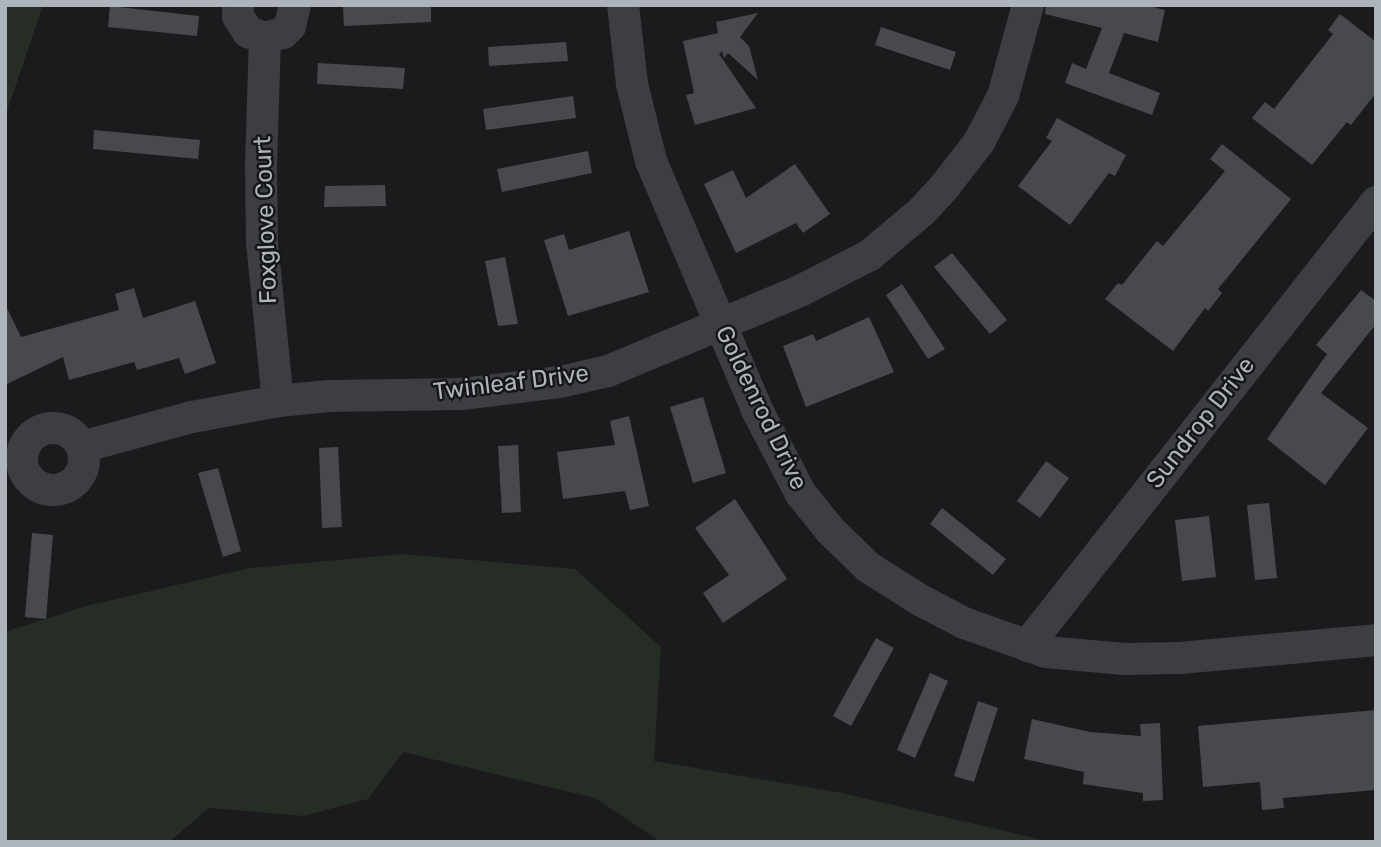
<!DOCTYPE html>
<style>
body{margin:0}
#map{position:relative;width:1381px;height:847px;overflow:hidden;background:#1b1b1d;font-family:Rubik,sans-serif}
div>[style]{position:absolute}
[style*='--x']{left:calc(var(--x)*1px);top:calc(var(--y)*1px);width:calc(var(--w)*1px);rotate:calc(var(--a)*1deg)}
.green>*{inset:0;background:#252d25}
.building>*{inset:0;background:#48494d}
.minor>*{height:32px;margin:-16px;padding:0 16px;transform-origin:16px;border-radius:16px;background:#3c3e42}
.minor>.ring{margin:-16px;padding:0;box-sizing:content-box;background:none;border:32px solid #3c3e42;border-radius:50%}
span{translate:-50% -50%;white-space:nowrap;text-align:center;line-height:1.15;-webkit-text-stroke:5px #161618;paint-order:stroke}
.street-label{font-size:24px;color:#aeb4bc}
.frame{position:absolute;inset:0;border:7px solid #aeb4bc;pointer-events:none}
</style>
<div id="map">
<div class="green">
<i style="clip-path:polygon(5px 5px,43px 5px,5px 117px)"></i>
<i style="clip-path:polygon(402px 554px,575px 569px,661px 647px,654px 761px,837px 792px,1052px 842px,661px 842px,595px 798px,403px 752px,368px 799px,303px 816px,209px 808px,169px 842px,5px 842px,5px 632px,86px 606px,250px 568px)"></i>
</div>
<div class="building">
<i style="clip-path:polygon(431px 5px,431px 22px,344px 26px,343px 7px)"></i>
<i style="clip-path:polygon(1046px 5px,1145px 5px,1165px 10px,1158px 42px,1124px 33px,1109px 73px,1160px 93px,1152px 115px,1065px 83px,1072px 63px,1086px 69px,1102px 28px,1045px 14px)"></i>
<i style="clip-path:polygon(110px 6px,199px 16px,197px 36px,108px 27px)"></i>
<i style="clip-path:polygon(758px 13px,740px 37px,749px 46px,758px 80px,728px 53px,724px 58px,722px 51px,719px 54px,756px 108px,695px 125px,686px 95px,694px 93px,683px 41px,718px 33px,716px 22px)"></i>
<i style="clip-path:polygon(1340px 14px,1376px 42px,1376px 93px,1351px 125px,1347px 122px,1312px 165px,1252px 118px,1265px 102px,1274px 109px,1333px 34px,1328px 30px)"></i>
<i style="clip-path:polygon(881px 27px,956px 52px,950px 70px,875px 45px)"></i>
<i style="clip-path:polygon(566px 42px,568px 61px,489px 66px,488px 47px)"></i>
<i style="clip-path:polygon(318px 63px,405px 68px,403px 89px,317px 84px)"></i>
<i style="clip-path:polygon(573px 96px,576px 118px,486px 130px,483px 109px)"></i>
<i style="clip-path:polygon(1057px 118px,1126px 155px,1115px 176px,1109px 173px,1070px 225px,1018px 186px,1052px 141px,1046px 138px)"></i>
<i style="clip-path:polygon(94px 130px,200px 140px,198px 159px,93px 149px)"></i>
<i style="clip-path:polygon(1222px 144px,1291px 199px,1218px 289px,1222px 293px,1208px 311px,1205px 308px,1173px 351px,1105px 299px,1118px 283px,1122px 285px,1157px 241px,1163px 246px,1225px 171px,1210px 159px)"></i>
<i style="clip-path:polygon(588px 151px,592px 173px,502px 192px,497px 169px)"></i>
<i style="clip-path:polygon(795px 164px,830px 214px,803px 233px,796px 223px,736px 253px,704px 184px,733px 170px,746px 198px)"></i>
<i style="clip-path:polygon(385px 185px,386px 206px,324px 207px,325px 186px)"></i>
<i style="clip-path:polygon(629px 231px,649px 292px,568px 316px,544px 240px,564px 234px,569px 250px)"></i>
<i style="clip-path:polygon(952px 253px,1007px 320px,990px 334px,934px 267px)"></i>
<i style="clip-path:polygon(505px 257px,518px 324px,498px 326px,485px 261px)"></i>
<i style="clip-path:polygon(902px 284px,945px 349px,928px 359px,886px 295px)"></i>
<i style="clip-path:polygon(134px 288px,143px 318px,195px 301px,216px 363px,185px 374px,179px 358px,137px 370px,134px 362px,69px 380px,63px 357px,5px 385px,5px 304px,21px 337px,119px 310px,115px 294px)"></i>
<i style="clip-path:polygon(1361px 290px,1376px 301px,1376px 324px,1321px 393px,1368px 428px,1325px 485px,1267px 439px,1327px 354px,1316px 345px)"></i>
<i style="clip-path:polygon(869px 317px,894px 372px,806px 407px,783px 346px,813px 334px,816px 341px)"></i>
<i style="clip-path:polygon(703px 397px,726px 473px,693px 483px,670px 407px)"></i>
<i style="clip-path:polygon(629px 416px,649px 506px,630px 510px,625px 491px,563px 499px,557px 452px,615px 445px,610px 421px)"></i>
<i style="clip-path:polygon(518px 445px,521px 512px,502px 513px,498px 446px)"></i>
<i style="clip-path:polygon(338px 447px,342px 527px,322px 528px,319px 448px)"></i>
<i style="clip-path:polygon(1046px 461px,1069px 478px,1040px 518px,1017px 501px)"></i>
<i style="clip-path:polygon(218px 468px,241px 551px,223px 557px,198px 473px)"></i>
<i style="clip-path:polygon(735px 499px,787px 579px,723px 623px,703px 593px,729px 575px,695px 528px)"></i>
<i style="clip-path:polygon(1269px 503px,1277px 578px,1255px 580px,1247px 505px)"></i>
<i style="clip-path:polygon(942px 508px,1006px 559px,993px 575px,930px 524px)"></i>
<i style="clip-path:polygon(1209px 516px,1216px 577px,1182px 581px,1175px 520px)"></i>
<i style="clip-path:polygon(32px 533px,53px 535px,46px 619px,25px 617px)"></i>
<i style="clip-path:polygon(876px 638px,894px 648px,851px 726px,833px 716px)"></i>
<i style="clip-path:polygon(930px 673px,948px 681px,915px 758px,897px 750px)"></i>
<i style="clip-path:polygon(978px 701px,998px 708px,974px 782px,954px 776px)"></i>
<i style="clip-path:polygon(1376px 710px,1376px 790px,1283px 798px,1284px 808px,1262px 810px,1260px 782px,1203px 787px,1198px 726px)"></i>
<i style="clip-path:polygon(1032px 719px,1090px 732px,1141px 736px,1140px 724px,1160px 723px,1163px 800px,1143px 801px,1143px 793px,1083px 784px,1084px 772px,1024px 759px)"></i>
</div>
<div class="minor">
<i style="--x:238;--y:5;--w:11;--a:90"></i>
<i style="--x:238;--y:16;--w:19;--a:58"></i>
<i style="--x:248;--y:32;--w:18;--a:19"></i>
<i style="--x:265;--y:38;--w:19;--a:-16"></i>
<i style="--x:283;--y:33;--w:10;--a:-45"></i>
<i style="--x:290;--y:26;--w:22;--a:-77"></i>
<i style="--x:623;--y:5;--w:80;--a:83.5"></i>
<i style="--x:632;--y:84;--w:79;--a:76.1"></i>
<i style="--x:651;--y:161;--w:271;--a:66.9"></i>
<i style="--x:757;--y:410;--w:95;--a:62.4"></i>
<i style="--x:801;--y:494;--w:46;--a:51.1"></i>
<i style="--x:830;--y:530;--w:53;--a:44.2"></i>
<i style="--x:868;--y:567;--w:62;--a:32.4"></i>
<i style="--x:920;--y:600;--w:50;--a:27.6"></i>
<i style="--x:964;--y:623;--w:87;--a:19.5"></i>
<i style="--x:1046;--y:652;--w:79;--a:5.1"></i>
<i style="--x:1125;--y:659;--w:55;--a:-1"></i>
<i style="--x:1180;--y:658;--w:197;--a:-5.2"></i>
<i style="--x:265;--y:38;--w:126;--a:91.8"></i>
<i style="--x:261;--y:164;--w:78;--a:89.3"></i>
<i style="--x:262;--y:242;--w:160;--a:84.3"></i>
<i class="ring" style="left:22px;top:428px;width:30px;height:30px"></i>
<i style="--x:82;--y:447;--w:114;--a:-15.3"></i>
<i style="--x:192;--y:417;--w:87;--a:-10.5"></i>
<i style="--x:278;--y:401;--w:51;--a:-5.6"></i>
<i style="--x:329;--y:396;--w:133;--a:-0.9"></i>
<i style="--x:462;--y:394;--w:99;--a:-7"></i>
<i style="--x:560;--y:382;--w:49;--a:-12.9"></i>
<i style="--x:608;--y:371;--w:208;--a:-22.6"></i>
<i style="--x:800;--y:291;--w:79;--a:-27.2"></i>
<i style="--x:870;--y:255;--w:68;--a:-40.2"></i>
<i style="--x:922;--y:211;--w:34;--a:-47"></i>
<i style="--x:945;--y:186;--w:56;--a:-52.3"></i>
<i style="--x:979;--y:142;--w:52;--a:-62.4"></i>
<i style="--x:1003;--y:96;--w:94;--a:-74.6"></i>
<i style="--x:1027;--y:646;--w:565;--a:-51.83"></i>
</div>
<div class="street-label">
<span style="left:266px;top:220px;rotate:-92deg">Foxglove Court</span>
<span style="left:511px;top:383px;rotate:-7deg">Twinleaf Drive</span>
<span style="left:761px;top:408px;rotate:64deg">Goldenrod Drive</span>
<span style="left:1201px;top:423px;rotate:-52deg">Sundrop Drive</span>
</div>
<div class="frame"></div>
</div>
